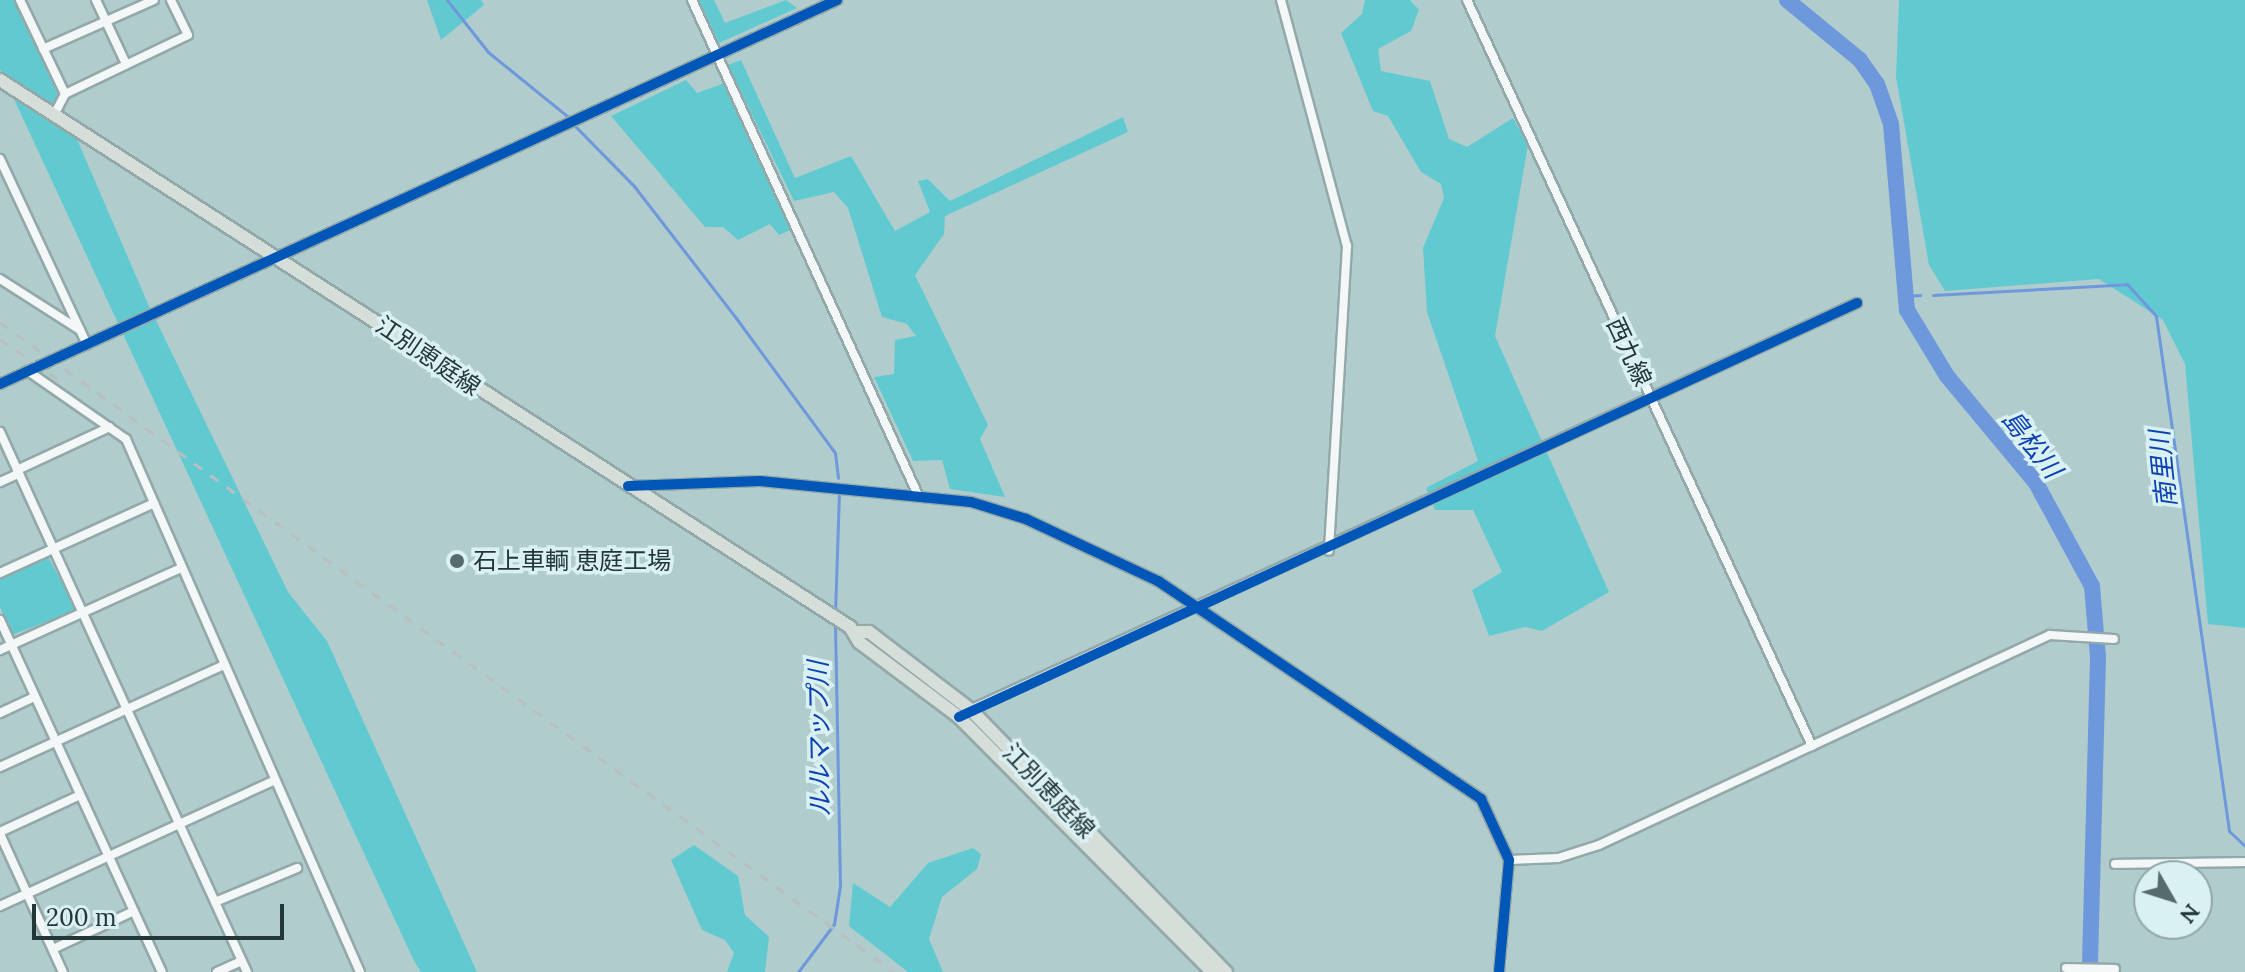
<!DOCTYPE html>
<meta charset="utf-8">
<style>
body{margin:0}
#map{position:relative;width:2245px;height:972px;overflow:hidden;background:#b1cccd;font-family:Lora,"Noto Sans JP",serif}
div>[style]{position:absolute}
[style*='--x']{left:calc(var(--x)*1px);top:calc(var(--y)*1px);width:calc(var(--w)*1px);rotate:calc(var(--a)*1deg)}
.green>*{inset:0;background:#61cad1}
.stream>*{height:3px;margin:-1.5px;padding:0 1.5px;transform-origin:1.5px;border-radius:1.5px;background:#6e98dc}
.river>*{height:16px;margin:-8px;padding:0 8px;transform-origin:8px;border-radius:8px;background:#6e98dc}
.roads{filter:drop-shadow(2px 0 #93a8a9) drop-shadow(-2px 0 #93a8a9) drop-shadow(0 2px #93a8a9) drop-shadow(0 -2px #93a8a9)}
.street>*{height:8px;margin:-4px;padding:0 4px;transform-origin:4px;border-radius:4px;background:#f3f7f8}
.primary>*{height:12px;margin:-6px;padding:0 6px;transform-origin:6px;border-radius:6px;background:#d6deda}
.rail>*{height:3px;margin-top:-1.5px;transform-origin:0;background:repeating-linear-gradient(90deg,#b8bfbf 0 10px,transparent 0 20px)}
.cycleway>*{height:10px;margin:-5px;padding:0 5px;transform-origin:5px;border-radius:5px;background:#0057b8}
.dots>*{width:22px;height:22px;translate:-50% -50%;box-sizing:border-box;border:4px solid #d9f1f3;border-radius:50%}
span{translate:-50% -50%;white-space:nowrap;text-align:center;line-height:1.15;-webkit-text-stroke:7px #d9f1f3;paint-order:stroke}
.street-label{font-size:24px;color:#233739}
.poi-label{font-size:24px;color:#233739}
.left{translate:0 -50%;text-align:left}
.water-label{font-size:26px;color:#0d41b2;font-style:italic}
.north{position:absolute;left:2133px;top:860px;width:80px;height:80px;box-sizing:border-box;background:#d9f1f3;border:2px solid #90a7a9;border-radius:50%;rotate:129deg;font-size:22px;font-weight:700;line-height:32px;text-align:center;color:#233739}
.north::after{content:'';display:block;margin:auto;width:28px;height:36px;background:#556b6d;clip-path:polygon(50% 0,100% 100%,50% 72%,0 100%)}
.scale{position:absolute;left:32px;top:904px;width:252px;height:36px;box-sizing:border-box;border:4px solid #233739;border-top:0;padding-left:10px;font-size:24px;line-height:28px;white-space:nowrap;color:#233739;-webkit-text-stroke:6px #d9f1f3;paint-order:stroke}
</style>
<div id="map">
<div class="green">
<i style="clip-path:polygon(0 0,17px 0,148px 304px,288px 592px,327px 641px,477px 972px,421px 972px,414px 961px,0 69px)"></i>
<i style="clip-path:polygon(427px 0,481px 0,484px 5px,441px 40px)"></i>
<i style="clip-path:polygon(699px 0,714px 0,725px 23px,786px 0,797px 8px,719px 43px)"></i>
<i style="clip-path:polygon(1365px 0,1410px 0,1419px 10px,1411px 31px,1378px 49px,1381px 71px,1430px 81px,1449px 139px,1467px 147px,1513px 118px,1528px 145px,1495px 336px,1609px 592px,1542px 631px,1525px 627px,1489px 636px,1472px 590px,1502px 572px,1473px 510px,1435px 510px,1426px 488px,1478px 461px,1427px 312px,1423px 248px,1444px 198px,1441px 184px,1421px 172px,1388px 116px,1373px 111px,1341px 33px,1362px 14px)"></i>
<i style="clip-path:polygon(1899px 0,2245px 0,2245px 628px,2208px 624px,2185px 364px,2163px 320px,2099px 279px,1945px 291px,1929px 265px,1896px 77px)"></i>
<i style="clip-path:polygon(741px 60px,795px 178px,851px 156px,895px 231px,930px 212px,918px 181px,928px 179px,950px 201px,1123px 117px,1128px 132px,945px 216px,944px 234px,915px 275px,988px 425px,980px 439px,1005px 497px,950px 489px,942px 460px,913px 461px,874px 377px,894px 374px,895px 340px,916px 336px,907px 324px,882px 317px,848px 208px,834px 192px,794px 201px,728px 65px)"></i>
<i style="clip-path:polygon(686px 80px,697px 93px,727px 82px,793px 229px,779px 235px,770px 224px,738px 240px,723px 227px,705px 227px,611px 116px)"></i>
<i style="clip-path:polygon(48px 557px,77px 610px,12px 635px,0 607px,0 578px)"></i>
<i style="clip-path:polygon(694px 845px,738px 876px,745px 915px,769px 937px,765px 972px,727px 972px,734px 953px,725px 940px,702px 930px,671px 860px)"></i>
<i style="clip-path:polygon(973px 848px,981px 854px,977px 869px,942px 897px,929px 939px,943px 972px,908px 972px,849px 926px,853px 883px,890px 907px,928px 863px)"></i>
</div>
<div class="stream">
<i style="--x:447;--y:0;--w:66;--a:51.7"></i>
<i style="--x:488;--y:52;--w:102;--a:39"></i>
<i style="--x:575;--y:126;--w:84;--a:45.5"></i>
<i style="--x:634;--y:186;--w:167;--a:52.3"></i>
<i style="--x:736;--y:318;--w:167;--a:53.7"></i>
<i style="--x:835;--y:453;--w:25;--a:83"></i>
<i style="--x:1933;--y:295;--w:194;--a:-3.2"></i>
<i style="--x:2127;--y:284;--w:43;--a:47.8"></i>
<i style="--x:2156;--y:316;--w:520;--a:81.93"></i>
<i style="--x:2229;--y:831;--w:22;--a:43"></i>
<i style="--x:1903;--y:296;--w:17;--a:-3"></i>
<i style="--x:835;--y:613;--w:120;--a:-88.1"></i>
<i style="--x:798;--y:972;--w:60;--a:-53.1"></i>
<i style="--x:834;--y:924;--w:39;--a:-81"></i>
<i style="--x:840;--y:885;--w:264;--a:-91.1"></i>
</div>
<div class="river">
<i style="--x:1787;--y:0;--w:94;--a:39.4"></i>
<i style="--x:1860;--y:60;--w:29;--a:55"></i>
<i style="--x:1877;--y:84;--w:42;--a:70.7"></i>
<i style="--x:1891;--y:124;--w:187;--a:85.1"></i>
<i style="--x:1907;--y:310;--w:77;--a:58.8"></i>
<i style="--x:1947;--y:376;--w:139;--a:50.2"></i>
<i style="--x:2036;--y:483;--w:117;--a:61.5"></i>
<i style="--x:2092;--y:586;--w:71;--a:85.2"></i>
<i style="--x:2098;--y:657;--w:315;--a:91.5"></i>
</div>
<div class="roads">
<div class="street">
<i style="--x:20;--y:0;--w:104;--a:64.4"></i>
<i style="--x:96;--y:0;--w:71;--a:64.9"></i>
<i style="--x:692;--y:0;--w:544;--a:65.46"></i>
<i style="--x:1281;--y:0;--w:255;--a:75"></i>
<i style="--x:1347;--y:246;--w:305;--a:93.4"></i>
<i style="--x:1467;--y:0;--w:822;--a:65.18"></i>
<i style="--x:43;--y:49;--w:121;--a:-23.8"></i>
<i style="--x:55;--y:113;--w:21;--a:-62"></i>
<i style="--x:65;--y:94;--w:136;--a:-25.6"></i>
<i style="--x:188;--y:35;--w:39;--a:-116"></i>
<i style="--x:0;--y:159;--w:205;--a:64.9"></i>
<i style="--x:0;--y:279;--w:95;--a:32.5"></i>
<i style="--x:28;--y:371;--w:119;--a:34.8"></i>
<i style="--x:126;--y:439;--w:582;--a:66.3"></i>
<i style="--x:0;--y:384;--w:921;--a:-24.64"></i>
<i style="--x:0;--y:432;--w:594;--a:65.42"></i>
<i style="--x:17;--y:470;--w:102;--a:-24.8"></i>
<i style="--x:0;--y:482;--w:20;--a:-24"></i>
<i style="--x:631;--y:486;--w:129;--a:-2.2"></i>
<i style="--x:760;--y:481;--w:212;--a:5.7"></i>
<i style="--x:971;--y:502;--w:58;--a:17.2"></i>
<i style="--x:1026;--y:519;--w:146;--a:25.2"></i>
<i style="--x:1158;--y:581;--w:390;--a:34"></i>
<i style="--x:1481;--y:799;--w:67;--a:65.3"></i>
<i style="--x:1509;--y:860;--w:112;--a:95.1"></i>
<i style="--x:0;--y:573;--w:167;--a:-24.4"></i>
<i style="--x:0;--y:620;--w:387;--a:65.3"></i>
<i style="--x:0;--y:650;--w:199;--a:-24.4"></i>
<i style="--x:970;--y:710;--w:976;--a:-24.65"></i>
<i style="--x:0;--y:713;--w:38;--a:-25"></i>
<i style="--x:0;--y:767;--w:244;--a:-24.5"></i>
<i style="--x:0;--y:832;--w:88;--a:-24.8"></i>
<i style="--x:0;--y:834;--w:152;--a:65.5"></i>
<i style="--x:1509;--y:860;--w:49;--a:-2.3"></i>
<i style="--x:1558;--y:858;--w:43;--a:-17.6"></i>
<i style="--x:1599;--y:845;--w:497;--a:-25"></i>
<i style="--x:2050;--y:635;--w:64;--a:3.6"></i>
<i style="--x:2115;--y:864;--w:130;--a:-0.9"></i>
<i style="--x:215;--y:902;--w:89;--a:-22.5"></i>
<i style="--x:0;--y:906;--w:302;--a:-24.6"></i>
<i style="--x:53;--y:949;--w:89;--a:-25.1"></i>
<i style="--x:2066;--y:968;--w:49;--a:1.2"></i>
<i style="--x:217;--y:972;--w:27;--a:-24"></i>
</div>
<div class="primary">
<i style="--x:0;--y:80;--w:1011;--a:32.76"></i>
<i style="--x:850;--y:627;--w:17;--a:59"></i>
<i style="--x:859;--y:642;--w:125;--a:36.9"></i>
<i style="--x:959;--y:717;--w:359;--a:45.2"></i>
<i style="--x:856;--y:632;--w:13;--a:0"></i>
<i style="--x:869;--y:632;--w:128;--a:37.4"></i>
<i style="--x:971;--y:710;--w:366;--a:45.8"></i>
</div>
</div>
<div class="rail">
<i style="--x:0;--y:322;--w:1105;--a:36.02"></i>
<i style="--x:0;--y:339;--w:79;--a:34.7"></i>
</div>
<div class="cycleway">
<i style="--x:0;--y:384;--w:921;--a:-24.64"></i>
<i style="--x:628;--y:486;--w:132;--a:-2.2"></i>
<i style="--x:760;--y:481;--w:212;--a:5.7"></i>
<i style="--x:971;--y:502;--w:58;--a:17.2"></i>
<i style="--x:1026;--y:519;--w:146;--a:25.2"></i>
<i style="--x:1158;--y:581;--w:390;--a:34"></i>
<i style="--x:1481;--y:799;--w:67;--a:65.3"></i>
<i style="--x:1509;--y:860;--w:112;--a:95.1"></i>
<i style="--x:959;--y:717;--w:989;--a:-24.75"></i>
</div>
<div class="dots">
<i style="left:457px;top:561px;background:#556b6d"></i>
</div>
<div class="street-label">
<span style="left:1629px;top:352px;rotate:65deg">西九線</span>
<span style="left:428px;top:356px;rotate:34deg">江別恵庭線</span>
<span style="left:1049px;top:791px;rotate:46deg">江別恵庭線</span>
</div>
<div class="poi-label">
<span class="left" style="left:473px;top:561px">石上車輌 恵庭工場</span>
</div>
<div class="water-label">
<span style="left:2032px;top:444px;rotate:52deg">島松川</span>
<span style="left:2163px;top:469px;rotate:-96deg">南里川</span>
<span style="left:819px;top:739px;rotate:-91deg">ルルマップ川</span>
</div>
<div class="north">N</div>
<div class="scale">200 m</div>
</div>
